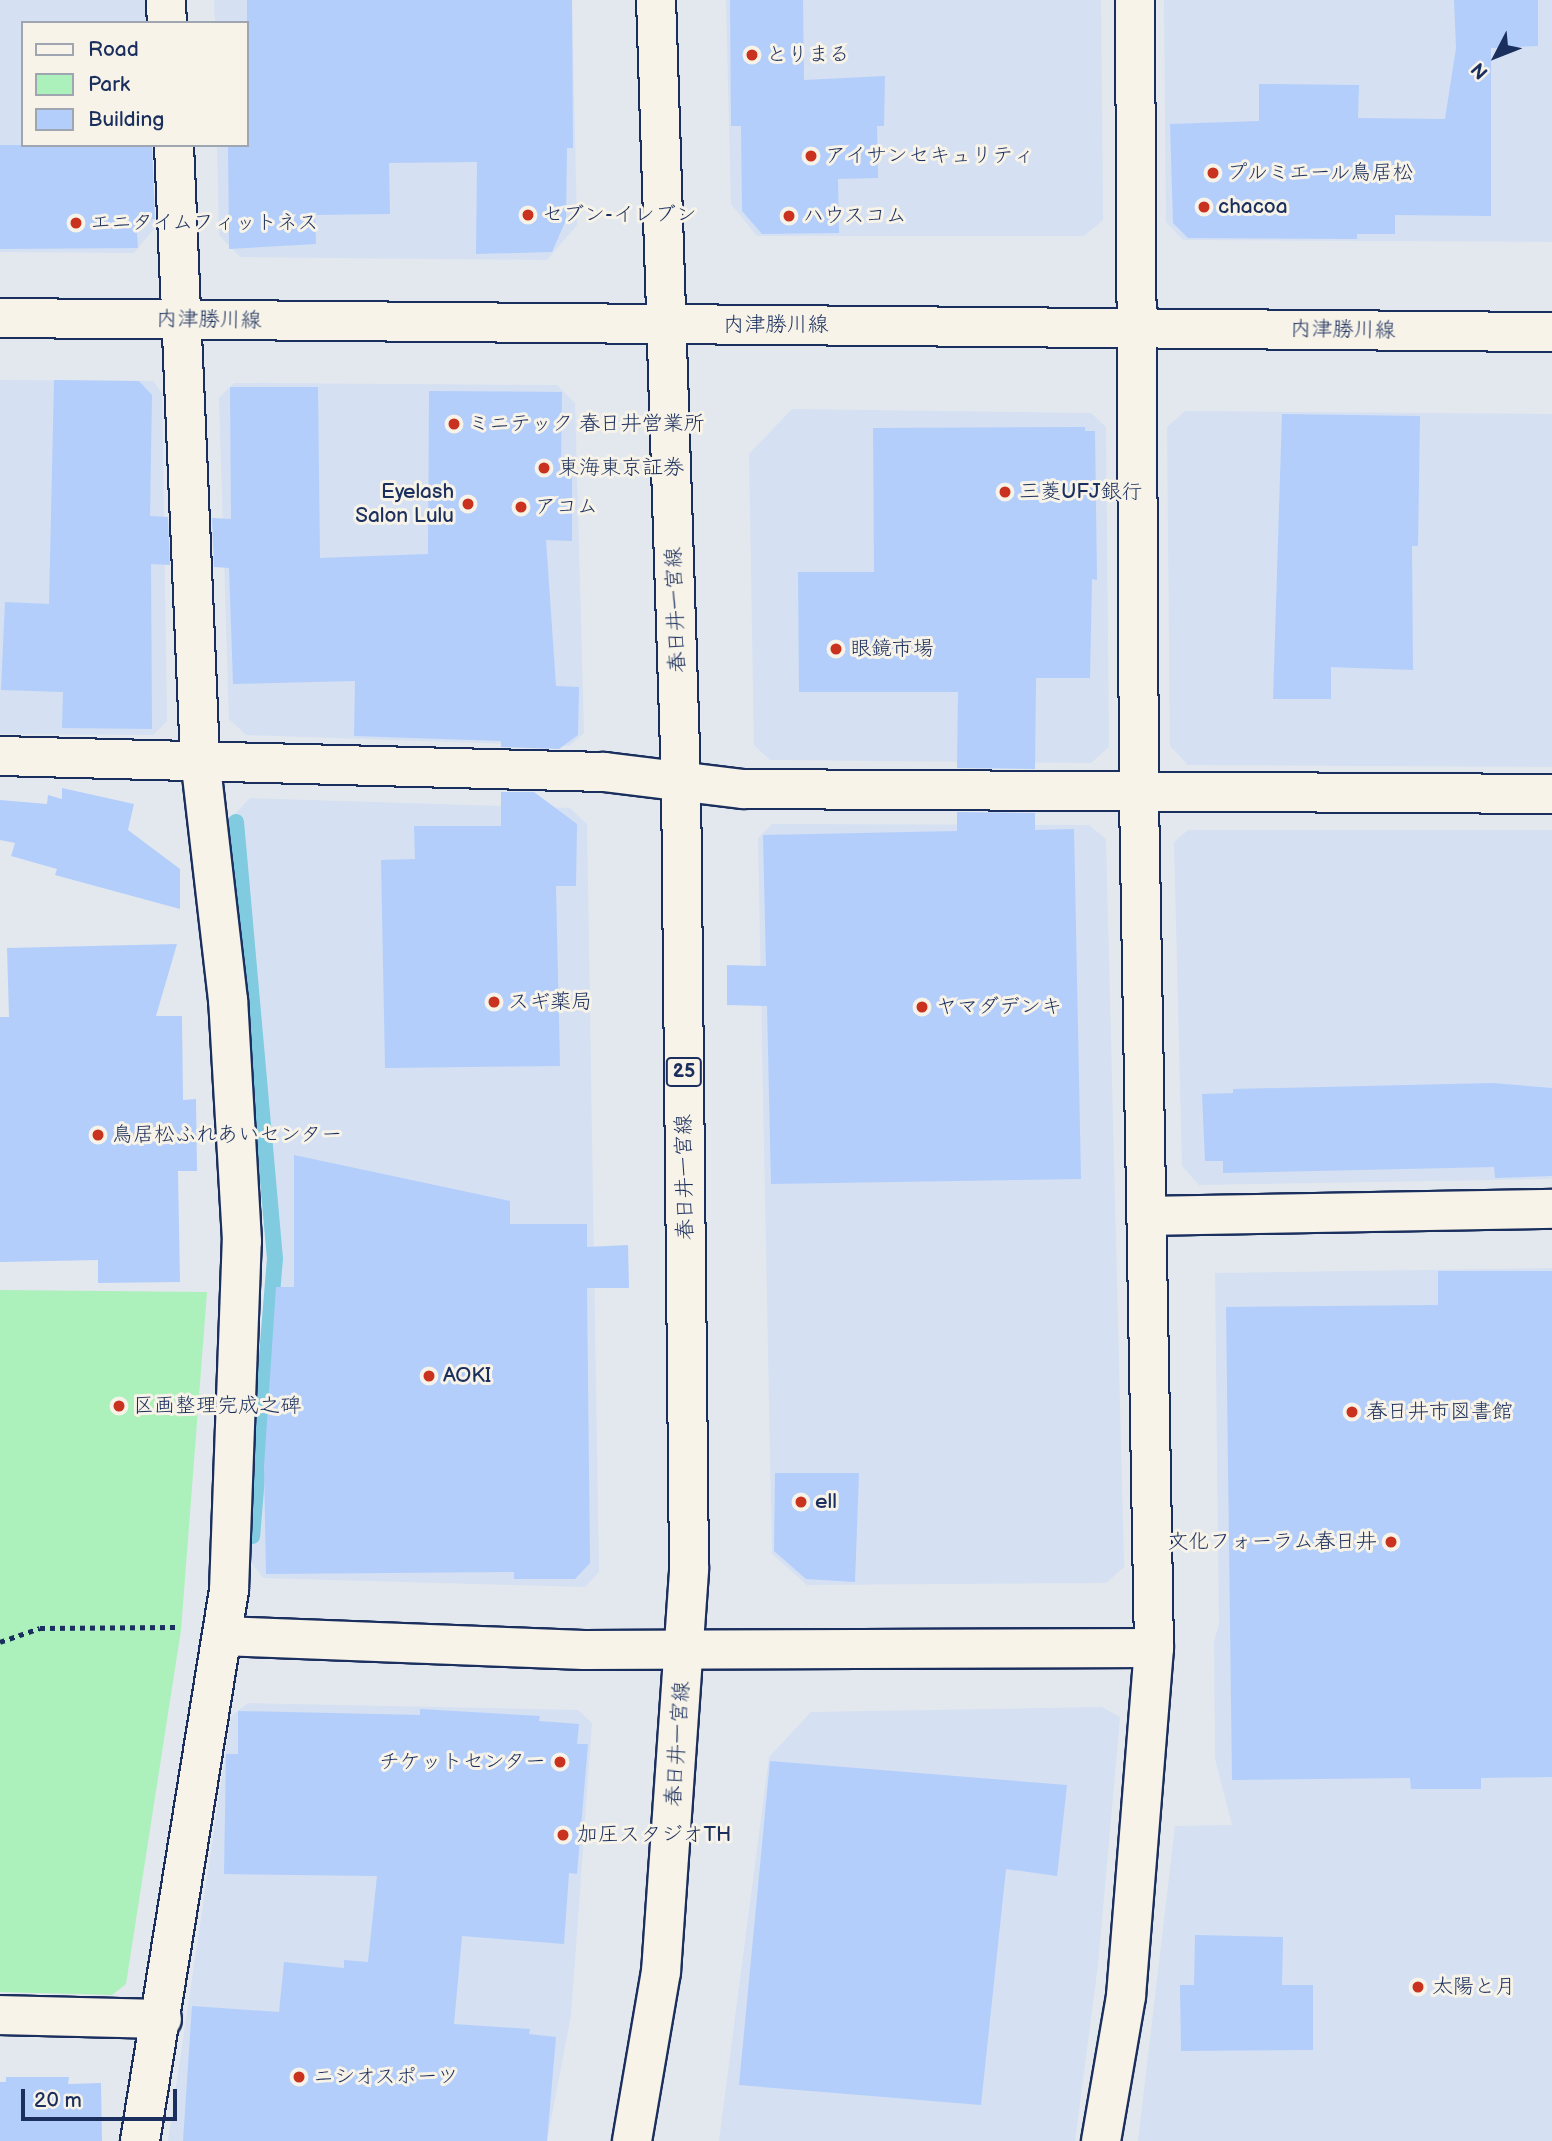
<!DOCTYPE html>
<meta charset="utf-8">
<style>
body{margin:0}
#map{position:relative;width:1552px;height:2141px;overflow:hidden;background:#e3e8ee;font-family:"Balsamiq Sans","Klee One",sans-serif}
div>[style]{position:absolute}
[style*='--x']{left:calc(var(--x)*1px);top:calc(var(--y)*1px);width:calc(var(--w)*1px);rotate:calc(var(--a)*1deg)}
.built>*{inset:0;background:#d5e0f2}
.green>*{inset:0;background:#acf0bb}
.stream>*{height:16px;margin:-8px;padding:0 8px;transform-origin:8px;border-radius:8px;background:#80cbe0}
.building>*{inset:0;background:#b3cefb}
.path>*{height:4.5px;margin-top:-2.25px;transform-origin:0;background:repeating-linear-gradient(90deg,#1b2f5e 0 5px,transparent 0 10px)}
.roads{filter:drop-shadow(2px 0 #1b2f5e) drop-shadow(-2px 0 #1b2f5e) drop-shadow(0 2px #1b2f5e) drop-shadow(0 -2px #1b2f5e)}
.minor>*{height:38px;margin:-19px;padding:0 19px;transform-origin:19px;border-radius:19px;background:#f7f3e8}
.tertiary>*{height:38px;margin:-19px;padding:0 19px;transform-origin:19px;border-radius:19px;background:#f7f3e8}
.secondary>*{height:38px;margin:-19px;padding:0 19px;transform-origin:19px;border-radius:19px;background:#f7f3e8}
.primary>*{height:38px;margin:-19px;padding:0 19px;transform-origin:19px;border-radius:19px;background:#f7f3e8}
.dots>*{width:19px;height:19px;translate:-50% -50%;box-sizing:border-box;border:4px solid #f7f3e8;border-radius:50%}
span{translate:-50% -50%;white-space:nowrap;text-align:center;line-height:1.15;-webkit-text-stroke:6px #f7f3e8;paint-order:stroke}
.shield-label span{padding:2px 5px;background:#f7f3e8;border:2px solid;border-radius:5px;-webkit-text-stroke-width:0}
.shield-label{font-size:19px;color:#1b2f5e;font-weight:700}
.poi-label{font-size:21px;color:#1b2f5e}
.left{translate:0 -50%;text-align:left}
.right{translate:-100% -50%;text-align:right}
.street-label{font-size:21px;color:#1b2f5e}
.legend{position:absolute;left:21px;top:21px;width:228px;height:126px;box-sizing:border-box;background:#f7f3e8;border:2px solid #9fa5b1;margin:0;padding:9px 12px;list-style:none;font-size:21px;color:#1b2f5e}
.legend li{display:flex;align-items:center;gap:14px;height:35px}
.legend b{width:35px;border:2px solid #9fa5b1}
.north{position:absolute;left:1461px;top:21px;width:70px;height:70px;-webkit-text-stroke:5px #f7f3e8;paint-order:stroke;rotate:228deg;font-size:19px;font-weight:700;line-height:28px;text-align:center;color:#1b2f5e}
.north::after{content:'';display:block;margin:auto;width:24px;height:32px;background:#1b2f5e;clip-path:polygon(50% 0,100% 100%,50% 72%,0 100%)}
.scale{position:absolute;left:21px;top:2089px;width:156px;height:32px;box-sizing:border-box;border:4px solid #1b2f5e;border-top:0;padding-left:9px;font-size:21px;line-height:24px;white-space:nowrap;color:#1b2f5e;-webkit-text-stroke:5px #f7f3e8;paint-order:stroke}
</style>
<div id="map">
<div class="built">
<i style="clip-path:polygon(0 0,150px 0,150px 23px,23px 23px,23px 145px,152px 145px,154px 229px,134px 253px,0 252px)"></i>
<i style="clip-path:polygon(214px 0,572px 0,577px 225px,547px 260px,240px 257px,219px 235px,217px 145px,247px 145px,247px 23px,215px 23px)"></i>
<i style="clip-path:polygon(726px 0,1101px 0,1103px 220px,1084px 236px,757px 236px,731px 204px)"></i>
<i style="clip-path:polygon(1164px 0,1552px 0,1552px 242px,1183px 240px,1166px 222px)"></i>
<i style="clip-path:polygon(0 380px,153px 381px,162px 393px,167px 721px,153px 735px,0 734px)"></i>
<i style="clip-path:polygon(234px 383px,557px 385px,575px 403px,584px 733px,569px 746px,246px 735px,229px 719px,219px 398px)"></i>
<i style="clip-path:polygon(792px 409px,1091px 413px,1106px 427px,1109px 747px,1091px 763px,770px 760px,754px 745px,749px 454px)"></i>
<i style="clip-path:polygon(1185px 411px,1552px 414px,1552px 767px,1188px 765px,1170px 746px,1167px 427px)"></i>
<i style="clip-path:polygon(250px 798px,570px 808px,587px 824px,599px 1572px,585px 1587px,263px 1578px,250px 1561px,246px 1540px,269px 1248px,231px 818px)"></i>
<i style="clip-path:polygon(772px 824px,1089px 825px,1106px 839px,1124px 1567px,1106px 1583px,807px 1585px,772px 1554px,758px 838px)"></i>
<i style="clip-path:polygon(1188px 830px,1552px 830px,1552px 1179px,1199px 1185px,1182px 1166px,1174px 842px)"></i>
<i style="clip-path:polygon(1552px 1268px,1552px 2141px,1138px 2141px,1175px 1826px,1232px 1825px,1215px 1759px,1214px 1641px,1219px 1624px,1215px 1273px)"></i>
<i style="clip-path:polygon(248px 1703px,578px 1710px,592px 1723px,571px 2015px,547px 2141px,168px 2141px,231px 1716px)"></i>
<i style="clip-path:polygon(1102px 1707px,1120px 1717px,1098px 1965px,1075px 2141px,719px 2141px,769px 1757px,811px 1712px)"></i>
</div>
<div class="green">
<i style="clip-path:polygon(0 1290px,207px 1292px,181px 1630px,126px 1984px,112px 1995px,0 1992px)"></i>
</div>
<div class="stream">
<i style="--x:236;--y:822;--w:438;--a:84.9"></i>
<i style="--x:275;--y:1258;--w:279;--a:94.7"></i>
</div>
<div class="building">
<i style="clip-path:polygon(247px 0,572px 0,573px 148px,567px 148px,566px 220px,552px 252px,476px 254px,477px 162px,389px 163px,390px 214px,315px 215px,316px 244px,229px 249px,228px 145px,247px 145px)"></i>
<i style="clip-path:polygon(730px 0,803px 0,804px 80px,885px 76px,884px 126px,877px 126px,878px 178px,838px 179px,839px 233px,762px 234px,742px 211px,741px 126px,731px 126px)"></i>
<i style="clip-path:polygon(1454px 0,1538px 0,1538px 46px,1491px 48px,1491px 216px,1395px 215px,1395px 234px,1357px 234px,1357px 239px,1188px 238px,1173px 223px,1170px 124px,1259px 121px,1259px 84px,1359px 85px,1358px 118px,1445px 119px,1456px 48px)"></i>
<i style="clip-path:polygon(0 145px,152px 145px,155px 219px,136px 221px,138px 248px,0 249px)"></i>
<i style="clip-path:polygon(54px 380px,139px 381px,152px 395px,150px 516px,168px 517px,170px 565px,151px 564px,152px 729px,62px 728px,63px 692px,1px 690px,5px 602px,49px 604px)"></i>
<i style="clip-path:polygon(230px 387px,318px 387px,320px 558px,428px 554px,429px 391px,562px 392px,561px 465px,572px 465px,572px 541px,546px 540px,556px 686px,579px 687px,578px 735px,559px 749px,501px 747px,501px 741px,354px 736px,355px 681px,233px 684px,229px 568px,214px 567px,212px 518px,231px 519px)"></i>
<i style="clip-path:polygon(1282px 414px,1420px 416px,1418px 546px,1412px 546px,1413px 670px,1331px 667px,1331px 699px,1273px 699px)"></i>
<i style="clip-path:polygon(1085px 427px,1085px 431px,1095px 431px,1097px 580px,1092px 579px,1090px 678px,1036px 678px,1035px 769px,957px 768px,958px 692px,799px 692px,798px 572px,874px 572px,873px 428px)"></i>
<i style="clip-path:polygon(62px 788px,134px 804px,128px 830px,180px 869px,180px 909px,55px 875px,57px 869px,11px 856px,15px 843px,0 840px,0 800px,47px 804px,48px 795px,62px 799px)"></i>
<i style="clip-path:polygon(501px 792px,534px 792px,577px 824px,576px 886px,556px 886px,560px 1066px,385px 1068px,381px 860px,415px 859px,414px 826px,501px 826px)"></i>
<i style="clip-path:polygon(957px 812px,1035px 813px,1035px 830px,1074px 829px,1081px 1179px,771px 1184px,767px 1006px,727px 1005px,727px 965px,766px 966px,763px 835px,957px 831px)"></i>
<i style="clip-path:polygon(177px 944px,156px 1016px,182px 1016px,183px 1100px,196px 1099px,197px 1171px,178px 1171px,180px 1282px,98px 1283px,98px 1260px,0 1262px,0 1017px,9px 1017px,7px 948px)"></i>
<i style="clip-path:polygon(1493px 1083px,1552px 1088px,1552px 1176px,1495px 1178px,1494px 1167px,1223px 1173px,1223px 1161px,1205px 1161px,1202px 1094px,1233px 1093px,1233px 1089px)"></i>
<i style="clip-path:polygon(294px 1155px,510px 1201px,510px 1224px,587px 1224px,587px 1247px,628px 1245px,629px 1288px,587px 1288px,590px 1563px,575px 1579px,514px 1579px,514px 1572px,266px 1574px,264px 1466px,276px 1287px,294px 1287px)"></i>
<i style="clip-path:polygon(1438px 1271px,1552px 1271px,1552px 1777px,1481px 1778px,1481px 1789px,1411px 1789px,1410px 1778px,1232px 1780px,1226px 1307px,1438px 1305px)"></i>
<i style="clip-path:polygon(775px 1473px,859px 1473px,855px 1582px,806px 1579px,774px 1551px)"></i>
<i style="clip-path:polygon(420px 1709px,540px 1716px,539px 1721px,579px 1724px,577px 1744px,588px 1744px,577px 1874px,569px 1873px,564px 1944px,462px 1936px,454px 2024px,530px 2029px,529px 2034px,556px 2037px,547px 2141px,183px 2141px,192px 2006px,279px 2012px,284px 1962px,344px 1968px,344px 1960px,368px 1962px,377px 1876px,224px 1874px,226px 1754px,238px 1754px,238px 1711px,420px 1715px)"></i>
<i style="clip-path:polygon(770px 1761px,1067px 1785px,1057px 1876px,1006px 1869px,981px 2105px,739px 2085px)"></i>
<i style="clip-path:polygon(1195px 1935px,1283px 1937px,1282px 1985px,1313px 1985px,1313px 2050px,1181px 2051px,1180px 1985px,1194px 1985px)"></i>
<i style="clip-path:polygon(6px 2077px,69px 2077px,68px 2084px,101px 2083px,102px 2141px,0 2141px,0 2082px,6px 2082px)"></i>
</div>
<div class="path">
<i style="--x:0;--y:1642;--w:42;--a:-19.3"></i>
<i style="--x:40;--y:1628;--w:135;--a:-0.4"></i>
</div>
<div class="roads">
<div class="minor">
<i style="--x:166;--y:0;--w:23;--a:88"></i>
<i style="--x:0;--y:756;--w:604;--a:1.52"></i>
<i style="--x:604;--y:772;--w:140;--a:7"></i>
<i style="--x:743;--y:789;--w:809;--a:0.35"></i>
<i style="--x:0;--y:2015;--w:162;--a:1.4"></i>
<i style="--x:140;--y:2141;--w:558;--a:-80.82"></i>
<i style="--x:229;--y:1590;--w:349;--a:-87.9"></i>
<i style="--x:242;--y:1241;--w:241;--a:-93.3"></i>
<i style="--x:228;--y:1000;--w:244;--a:-96.6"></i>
<i style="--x:200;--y:758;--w:614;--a:-92.43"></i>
<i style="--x:1101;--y:2141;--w:147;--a:-80.2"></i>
<i style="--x:1126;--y:1996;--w:349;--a:-85.4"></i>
<i style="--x:1154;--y:1648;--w:855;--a:-91.01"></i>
<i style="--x:1139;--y:793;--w:793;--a:-90.29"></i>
</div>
<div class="tertiary">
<i style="--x:1148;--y:1216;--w:404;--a:-1"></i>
<i style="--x:222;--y:1636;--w:362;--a:2.2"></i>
<i style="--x:584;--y:1650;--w:570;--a:-0.2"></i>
</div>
<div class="secondary">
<i style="--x:0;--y:318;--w:1552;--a:0.52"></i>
</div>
<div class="primary">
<i style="--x:632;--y:2141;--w:171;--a:-80.3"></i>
<i style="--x:661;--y:1972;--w:404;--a:-86"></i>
<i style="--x:689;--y:1569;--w:788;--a:-90.58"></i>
<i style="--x:681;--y:781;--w:781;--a:-91.83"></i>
</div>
</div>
<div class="dots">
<i style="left:752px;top:55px;background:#c8321e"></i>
<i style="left:811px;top:156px;background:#c8321e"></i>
<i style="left:1213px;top:173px;background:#c8321e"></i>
<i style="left:1204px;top:207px;background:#c8321e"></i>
<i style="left:528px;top:215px;background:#c8321e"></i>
<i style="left:789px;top:216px;background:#c8321e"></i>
<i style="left:76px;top:223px;background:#c8321e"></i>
<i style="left:454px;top:424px;background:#c8321e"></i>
<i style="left:544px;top:468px;background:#c8321e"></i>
<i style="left:1005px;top:492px;background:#c8321e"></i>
<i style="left:468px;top:504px;background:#c8321e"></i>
<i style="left:521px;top:507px;background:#c8321e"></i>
<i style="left:836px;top:649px;background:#c8321e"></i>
<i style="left:494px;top:1002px;background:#c8321e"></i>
<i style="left:922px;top:1007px;background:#c8321e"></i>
<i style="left:98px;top:1135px;background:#c8321e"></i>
<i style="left:429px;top:1376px;background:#c8321e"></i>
<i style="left:119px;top:1406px;background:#c8321e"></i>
<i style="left:1352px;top:1412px;background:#c8321e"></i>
<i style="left:801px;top:1502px;background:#c8321e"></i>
<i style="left:1391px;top:1542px;background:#c8321e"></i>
<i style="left:560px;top:1762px;background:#c8321e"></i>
<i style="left:563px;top:1835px;background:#c8321e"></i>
<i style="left:1418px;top:1987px;background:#c8321e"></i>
<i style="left:299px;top:2077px;background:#c8321e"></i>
</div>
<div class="shield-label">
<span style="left:684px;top:1072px">25</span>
</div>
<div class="poi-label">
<span class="left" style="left:766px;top:55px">とりまる</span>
<span class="left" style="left:825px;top:156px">アイサンセキュリティ</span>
<span class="left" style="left:1227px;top:173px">プルミエール鳥居松</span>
<span class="left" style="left:1218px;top:207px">chacoa</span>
<span class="left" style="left:542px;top:215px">セブン-イレブン</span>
<span class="left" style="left:803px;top:216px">ハウスコム</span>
<span class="left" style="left:90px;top:223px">エニタイムフィットネス</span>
<span class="left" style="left:468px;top:424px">ミニテック 春日井営業所</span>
<span class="left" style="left:558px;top:468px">東海東京証券</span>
<span class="right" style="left:454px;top:504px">Eyelash<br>Salon Lulu</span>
<span class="left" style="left:1019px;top:492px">三菱UFJ銀行</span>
<span class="left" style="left:535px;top:507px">アコム</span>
<span class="left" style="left:850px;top:649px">眼鏡市場</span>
<span class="left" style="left:508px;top:1002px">スギ薬局</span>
<span class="left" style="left:936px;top:1007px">ヤマダデンキ</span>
<span class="left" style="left:112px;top:1135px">鳥居松ふれあいセンター</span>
<span class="left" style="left:443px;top:1376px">AOKI</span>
<span class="left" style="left:133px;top:1406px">区画整理完成之碑</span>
<span class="left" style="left:1366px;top:1412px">春日井市図書館</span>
<span class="left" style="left:815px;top:1502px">ell</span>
<span class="right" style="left:1377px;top:1542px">文化フォーラム春日井</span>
<span class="right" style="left:546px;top:1762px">チケットセンター</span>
<span class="left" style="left:577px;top:1835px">加圧スタジオTH</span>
<span class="left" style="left:1432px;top:1987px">太陽と月</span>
<span class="left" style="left:313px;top:2077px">ニシオスポーツ</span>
</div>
<div class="street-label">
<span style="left:209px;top:320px;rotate:1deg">内津勝川線</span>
<span style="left:776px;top:325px">内津勝川線</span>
<span style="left:1343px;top:330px;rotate:1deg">内津勝川線</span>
<span style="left:676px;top:610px;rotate:-92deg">春日井一宮線</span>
<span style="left:685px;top:1177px;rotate:-91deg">春日井一宮線</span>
<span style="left:678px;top:1744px;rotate:-86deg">春日井一宮線</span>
</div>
<ul class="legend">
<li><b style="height:9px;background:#f7f3e8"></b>Road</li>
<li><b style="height:19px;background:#acf0bb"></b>Park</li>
<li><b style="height:19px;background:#b3cefb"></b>Building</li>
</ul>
<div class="north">N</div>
<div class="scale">20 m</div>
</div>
